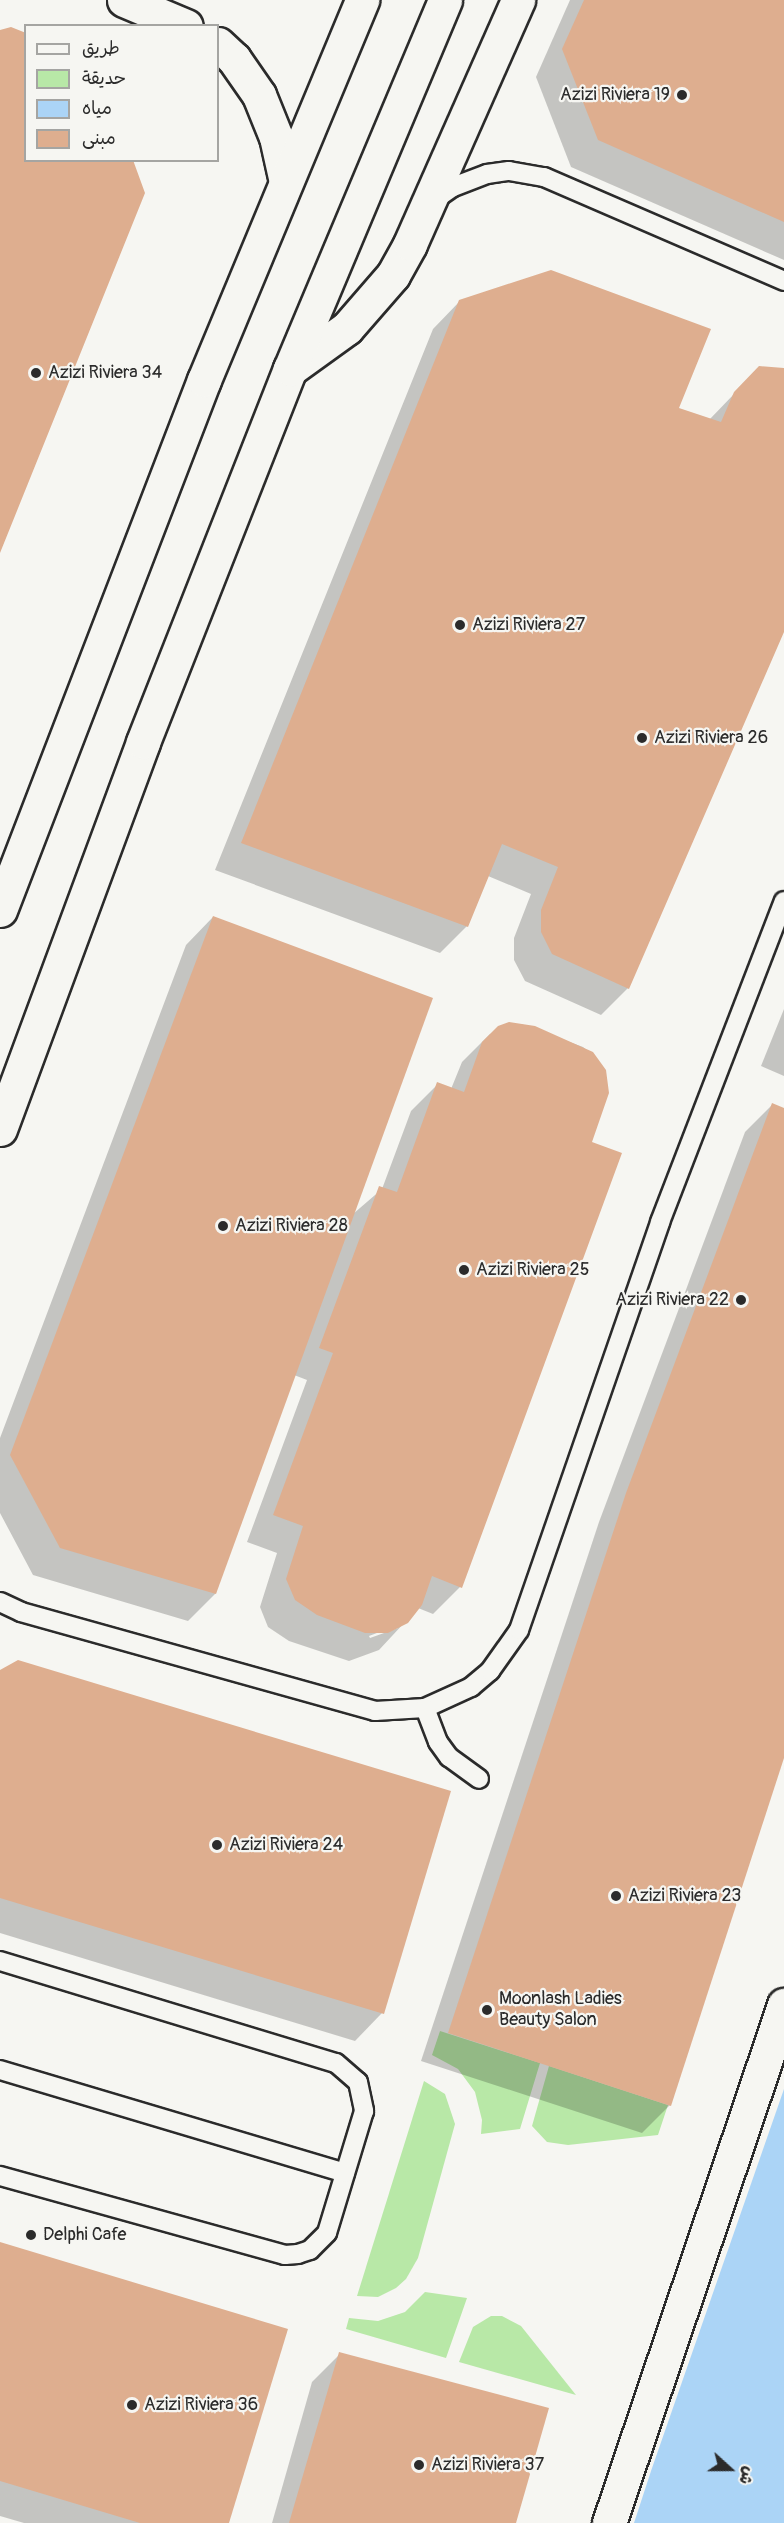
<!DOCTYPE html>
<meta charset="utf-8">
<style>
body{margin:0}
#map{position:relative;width:784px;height:2523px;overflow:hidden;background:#f6f6f2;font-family:Pangolin,"Playpen Sans Arabic",sans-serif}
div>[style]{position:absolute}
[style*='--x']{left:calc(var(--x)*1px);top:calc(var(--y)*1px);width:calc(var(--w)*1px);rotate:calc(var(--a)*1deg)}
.green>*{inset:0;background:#b8e8a7}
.water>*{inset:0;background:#abd4f6}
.shadow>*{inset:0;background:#0003}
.building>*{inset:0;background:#deae8f}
.roads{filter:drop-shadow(2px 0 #2b2b2b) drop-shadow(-2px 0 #2b2b2b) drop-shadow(0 2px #2b2b2b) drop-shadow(0 -2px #2b2b2b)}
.service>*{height:18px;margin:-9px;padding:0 9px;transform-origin:9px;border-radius:9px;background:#f6f6f2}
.minor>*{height:33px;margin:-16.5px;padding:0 16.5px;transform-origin:16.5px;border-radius:16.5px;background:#f6f6f2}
.tertiary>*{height:33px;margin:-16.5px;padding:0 16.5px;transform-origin:16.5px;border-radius:16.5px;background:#f6f6f2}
.dots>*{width:16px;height:16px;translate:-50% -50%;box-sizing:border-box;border:3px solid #f6f6f2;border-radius:50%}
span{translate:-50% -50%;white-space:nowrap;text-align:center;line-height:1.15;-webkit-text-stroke:4.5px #f6f6f2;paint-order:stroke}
.poi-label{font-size:18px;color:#2b2b2b}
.right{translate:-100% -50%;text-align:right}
.left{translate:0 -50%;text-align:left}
.legend{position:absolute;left:24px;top:24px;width:195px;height:138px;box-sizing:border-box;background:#f6f6f2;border:2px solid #a5a5a2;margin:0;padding:8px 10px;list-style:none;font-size:18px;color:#2b2b2b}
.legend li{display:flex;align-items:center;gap:12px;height:30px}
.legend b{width:30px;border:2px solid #a5a5a2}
.north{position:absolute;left:700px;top:2439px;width:60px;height:60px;-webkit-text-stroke:4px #f6f6f2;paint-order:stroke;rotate:111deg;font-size:16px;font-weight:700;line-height:24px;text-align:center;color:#2b2b2b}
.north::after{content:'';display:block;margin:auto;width:21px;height:27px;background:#2b2b2b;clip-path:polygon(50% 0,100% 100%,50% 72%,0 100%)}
</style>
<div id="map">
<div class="green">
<i style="clip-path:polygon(440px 2031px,540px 2063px,520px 2129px,481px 2134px,482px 2120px,475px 2092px,458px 2069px,432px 2055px)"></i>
<i style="clip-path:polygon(549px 2066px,668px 2105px,658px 2135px,568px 2145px,547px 2142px,532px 2126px)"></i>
<i style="clip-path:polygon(424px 2081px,445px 2094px,455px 2124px,418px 2258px,406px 2279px,396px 2288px,378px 2297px,357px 2296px)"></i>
<i style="clip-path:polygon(425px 2292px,467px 2298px,446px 2358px,346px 2329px,349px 2318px,378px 2321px,405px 2312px)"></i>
<i style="clip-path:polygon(491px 2316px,502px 2316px,521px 2326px,576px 2395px,459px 2362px,473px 2327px)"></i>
</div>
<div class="water">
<i style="clip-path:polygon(784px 2089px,784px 2523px,634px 2523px,651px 2471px)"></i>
</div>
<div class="shadow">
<i style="clip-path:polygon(570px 0,784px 0,784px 260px,571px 167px,536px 77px)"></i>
<i style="clip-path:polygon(460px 301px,677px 409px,709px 420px,760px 367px,784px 369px,784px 628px,628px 988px,601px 1015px,525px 981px,514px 960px,514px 938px,531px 894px,488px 876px,467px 926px,440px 953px,215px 870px,433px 329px)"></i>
<i style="clip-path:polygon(evenodd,213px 917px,353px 1214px,382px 1189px,411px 1111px,438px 1084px,451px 1089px,462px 1062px,490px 1034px,521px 1024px,583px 1047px,599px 1061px,590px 1143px,460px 1587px,433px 1614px,418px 1608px,379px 1650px,349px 1661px,289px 1641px,268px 1627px,260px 1607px,277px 1553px,247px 1542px,307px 1380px,294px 1375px,215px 1594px,188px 1621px,33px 1575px,0 1513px,0 1438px,186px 945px,213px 917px,398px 1625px,398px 1628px,370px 1638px,369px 1636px,398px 1625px)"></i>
<i style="clip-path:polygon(784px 1009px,784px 1076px,761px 1066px)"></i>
<i style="clip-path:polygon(772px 1105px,784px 1109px,784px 1753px,670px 2105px,642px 2133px,421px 2061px,599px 1522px,745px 1132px)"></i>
<i style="clip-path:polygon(0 1672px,382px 2013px,355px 2041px,0 1933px)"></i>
<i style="clip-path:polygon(0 2243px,227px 2523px,24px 2523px,0 2516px)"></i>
<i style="clip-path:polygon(340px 2354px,515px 2523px,272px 2523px,312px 2382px)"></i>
</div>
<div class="building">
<i style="clip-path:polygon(584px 0,784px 0,784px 222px,598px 140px,562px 49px)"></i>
<i style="clip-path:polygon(11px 27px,26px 33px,26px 160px,133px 160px,145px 193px,0 553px,0 30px)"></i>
<i style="clip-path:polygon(551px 270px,711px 329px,679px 408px,721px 422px,734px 392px,759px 366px,784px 368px,784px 632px,629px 989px,552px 954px,541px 932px,541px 910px,558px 867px,502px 844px,468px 927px,241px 843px,459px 300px)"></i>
<i style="clip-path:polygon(213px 916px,433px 998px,216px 1594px,60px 1548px,10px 1455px)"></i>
<i style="clip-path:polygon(509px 1022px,535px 1026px,593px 1052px,606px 1070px,609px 1093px,592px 1142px,622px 1153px,462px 1588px,432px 1576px,422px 1605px,408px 1623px,388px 1633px,365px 1633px,317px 1615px,295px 1600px,286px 1579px,303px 1526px,273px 1515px,333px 1353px,319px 1348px,379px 1186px,397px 1192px,437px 1082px,464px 1092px,482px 1042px,498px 1026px)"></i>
<i style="clip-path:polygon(772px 1103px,784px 1108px,784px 1758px,671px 2106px,448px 2033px,626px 1493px)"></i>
<i style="clip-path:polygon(18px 1660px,451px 1791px,384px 2014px,0 1898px,0 1670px)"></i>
<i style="clip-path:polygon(0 2242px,288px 2329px,229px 2523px,140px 2523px,0 2481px)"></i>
<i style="clip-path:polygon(339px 2352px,549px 2408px,516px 2523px,289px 2523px)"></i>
</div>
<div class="roads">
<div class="service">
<i style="--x:433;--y:201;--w:24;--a:-35"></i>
<i style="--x:453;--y:187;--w:36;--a:-21"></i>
<i style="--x:487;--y:174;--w:22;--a:-8"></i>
<i style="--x:509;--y:171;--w:36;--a:10"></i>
<i style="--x:544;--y:177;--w:262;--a:23.4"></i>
<i style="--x:0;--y:1602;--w:23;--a:25"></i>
<i style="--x:21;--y:1612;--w:368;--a:15.6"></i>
<i style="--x:375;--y:1711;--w:50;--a:-3.4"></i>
<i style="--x:425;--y:1708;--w:51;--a:-24.5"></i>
<i style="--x:471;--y:1687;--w:25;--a:-40"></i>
<i style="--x:490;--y:1671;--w:50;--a:-54.7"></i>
<i style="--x:519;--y:1630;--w:432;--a:-70.9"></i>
<i style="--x:660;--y:1222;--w:344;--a:-68.9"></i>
<i style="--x:425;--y:1708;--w:36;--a:69"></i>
<i style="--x:438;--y:1742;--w:19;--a:54"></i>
<i style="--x:449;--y:1757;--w:37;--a:36"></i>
<i style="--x:0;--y:1961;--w:351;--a:16.9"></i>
<i style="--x:336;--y:2063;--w:29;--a:41"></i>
<i style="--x:358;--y:2082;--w:30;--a:78"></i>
<i style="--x:364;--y:2111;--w:127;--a:106.9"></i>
<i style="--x:327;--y:2233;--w:24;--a:135"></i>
<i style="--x:310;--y:2250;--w:13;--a:162"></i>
<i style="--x:298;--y:2254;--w:13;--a:176"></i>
<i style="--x:285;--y:2255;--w:296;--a:-164.5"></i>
<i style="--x:0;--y:2070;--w:360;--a:16.6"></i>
</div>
<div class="minor">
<i style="--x:124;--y:0;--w:67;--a:22.8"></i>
<i style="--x:218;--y:44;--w:22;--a:43"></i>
<i style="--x:234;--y:59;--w:44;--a:55.2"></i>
<i style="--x:259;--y:95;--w:45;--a:68"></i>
<i style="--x:276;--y:137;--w:46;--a:77.5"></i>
<i style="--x:290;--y:369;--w:70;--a:-35.7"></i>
<i style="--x:347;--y:328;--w:70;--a:-49"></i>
<i style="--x:393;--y:275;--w:35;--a:-61"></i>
<i style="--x:410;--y:244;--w:267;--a:-66.1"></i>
<i style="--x:609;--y:2523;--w:547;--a:-71.33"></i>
</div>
<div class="tertiary">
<i style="--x:0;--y:910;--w:568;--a:-68.95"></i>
<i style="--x:204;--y:380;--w:412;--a:-67.4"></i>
<i style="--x:0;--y:1129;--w:413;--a:-69.7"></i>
<i style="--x:143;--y:742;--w:401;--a:-68.5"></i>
<i style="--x:290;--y:369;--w:400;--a:-67.2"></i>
</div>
</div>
<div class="dots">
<i style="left:682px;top:95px;background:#2b2b2b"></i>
<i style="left:36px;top:373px;background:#2b2b2b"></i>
<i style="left:460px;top:625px;background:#2b2b2b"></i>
<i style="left:642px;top:738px;background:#2b2b2b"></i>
<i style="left:223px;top:1226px;background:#2b2b2b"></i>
<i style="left:464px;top:1270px;background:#2b2b2b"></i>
<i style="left:741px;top:1300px;background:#2b2b2b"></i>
<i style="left:217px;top:1845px;background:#2b2b2b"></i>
<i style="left:616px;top:1896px;background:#2b2b2b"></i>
<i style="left:487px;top:2010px;background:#2b2b2b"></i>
<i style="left:31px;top:2235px;background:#2b2b2b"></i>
<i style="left:132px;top:2405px;background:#2b2b2b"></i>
<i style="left:419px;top:2465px;background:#2b2b2b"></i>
</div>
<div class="poi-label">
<span class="right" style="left:670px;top:95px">Azizi Riviera 19</span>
<span class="left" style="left:48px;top:373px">Azizi Riviera 34</span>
<span class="left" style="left:472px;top:625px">Azizi Riviera 27</span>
<span class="left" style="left:654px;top:738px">Azizi Riviera 26</span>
<span class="left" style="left:235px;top:1226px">Azizi Riviera 28</span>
<span class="left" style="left:476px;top:1270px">Azizi Riviera 25</span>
<span class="right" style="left:729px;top:1300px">Azizi Riviera 22</span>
<span class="left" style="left:229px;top:1845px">Azizi Riviera 24</span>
<span class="left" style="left:628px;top:1896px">Azizi Riviera 23</span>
<span class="left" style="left:499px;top:2010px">Moonlash Ladies<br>Beauty Salon</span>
<span class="left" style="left:43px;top:2235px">Delphi Cafe</span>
<span class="left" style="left:144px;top:2405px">Azizi Riviera 36</span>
<span class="left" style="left:431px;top:2465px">Azizi Riviera 37</span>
</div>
<ul class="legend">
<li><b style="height:8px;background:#f6f6f2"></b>طريق</li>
<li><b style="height:16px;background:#b8e8a7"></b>حديقة</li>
<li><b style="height:16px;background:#abd4f6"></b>مياه</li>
<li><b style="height:16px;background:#deae8f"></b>مبنى</li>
</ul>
<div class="north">ش</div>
</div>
